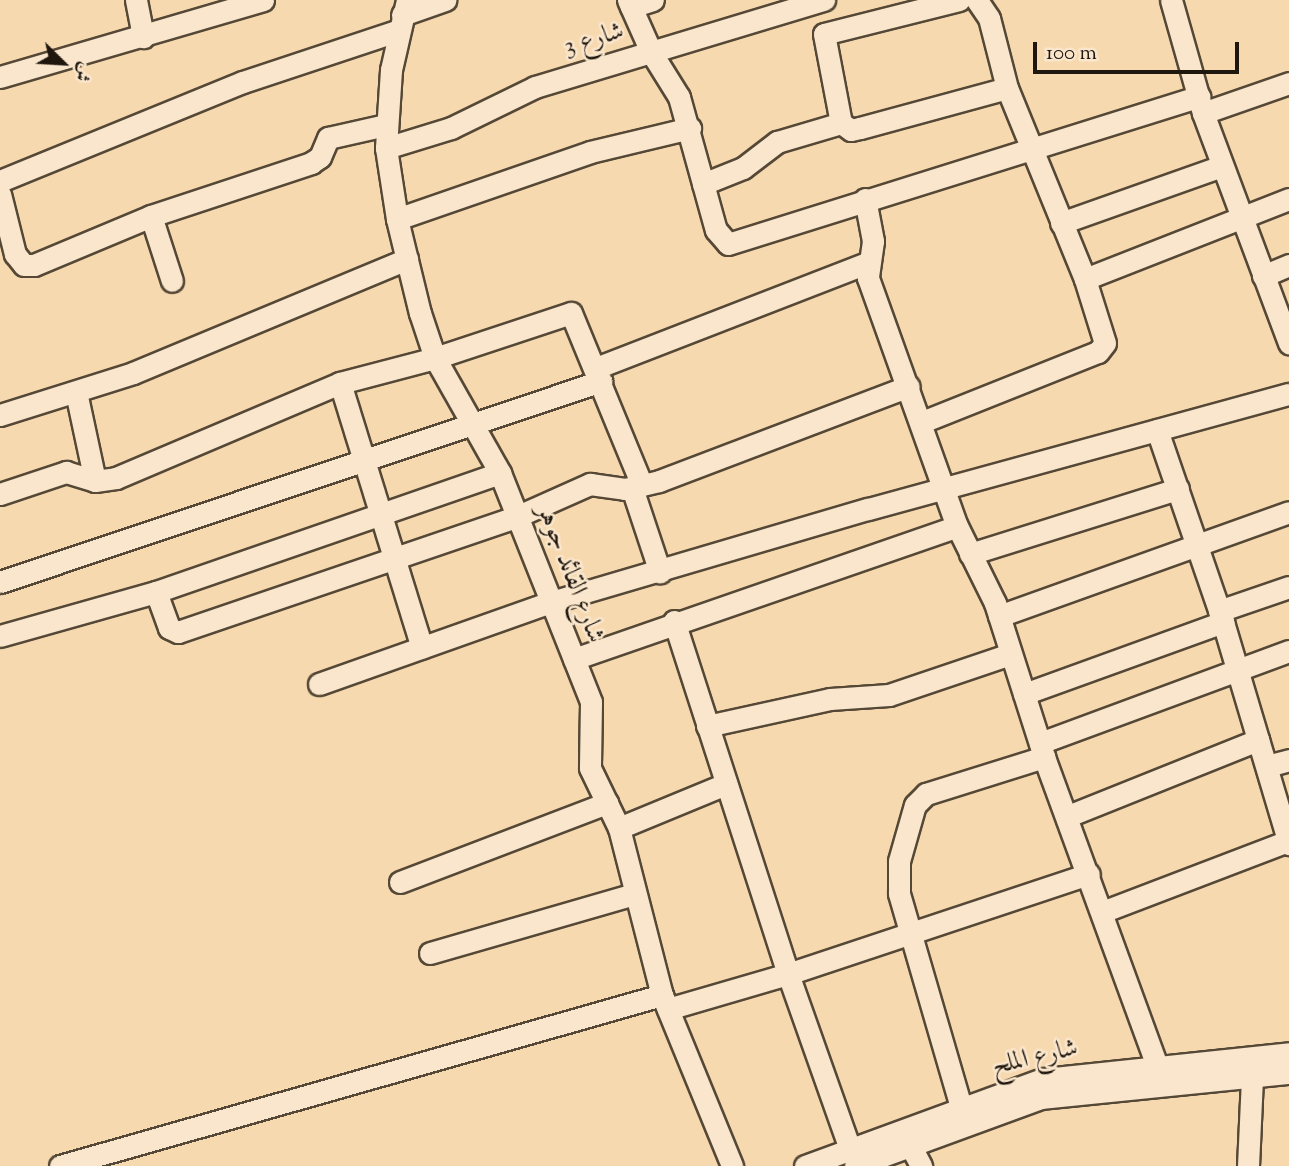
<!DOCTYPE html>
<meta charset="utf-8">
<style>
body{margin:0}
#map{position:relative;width:1289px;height:1166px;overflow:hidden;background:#f7d9b0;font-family:"Sorts Mill Goudy",Amiri,serif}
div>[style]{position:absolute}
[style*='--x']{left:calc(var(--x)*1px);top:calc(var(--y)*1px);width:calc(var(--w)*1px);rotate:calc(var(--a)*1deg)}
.roads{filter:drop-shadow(2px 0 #554836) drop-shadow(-2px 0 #554836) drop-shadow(0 2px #554836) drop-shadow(0 -2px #554836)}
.minor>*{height:21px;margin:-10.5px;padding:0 10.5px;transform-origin:10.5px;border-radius:10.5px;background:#fae6cc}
span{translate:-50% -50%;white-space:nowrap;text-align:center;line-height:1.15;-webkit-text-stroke:5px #fae6cc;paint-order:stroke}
.street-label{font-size:26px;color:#1f170e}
.north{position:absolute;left:28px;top:28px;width:70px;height:70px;-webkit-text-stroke:5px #fae6cc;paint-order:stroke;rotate:114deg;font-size:19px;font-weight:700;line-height:28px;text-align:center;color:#1f170e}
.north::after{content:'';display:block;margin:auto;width:24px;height:32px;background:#1f170e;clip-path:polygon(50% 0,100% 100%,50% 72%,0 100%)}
.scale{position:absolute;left:1033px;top:42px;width:206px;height:32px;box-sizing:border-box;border:4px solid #1f170e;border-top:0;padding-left:9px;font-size:21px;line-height:24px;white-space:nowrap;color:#1f170e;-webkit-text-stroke:5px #fae6cc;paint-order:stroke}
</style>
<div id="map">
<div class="roads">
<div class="minor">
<i style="--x:136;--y:0;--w:38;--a:79"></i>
<i style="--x:407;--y:0;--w:72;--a:102.9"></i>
<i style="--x:391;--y:70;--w:78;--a:93.7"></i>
<i style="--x:386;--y:148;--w:72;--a:81.2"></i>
<i style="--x:397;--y:219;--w:97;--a:76.3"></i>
<i style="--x:420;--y:313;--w:47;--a:71.6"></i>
<i style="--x:435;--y:358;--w:132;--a:60.5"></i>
<i style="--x:500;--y:473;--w:246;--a:68.3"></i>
<i style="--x:591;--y:702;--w:66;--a:90.9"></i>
<i style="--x:590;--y:768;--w:67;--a:64.2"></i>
<i style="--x:619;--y:828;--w:172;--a:75.6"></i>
<i style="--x:662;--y:995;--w:185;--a:67.7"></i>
<i style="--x:628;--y:0;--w:57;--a:66.1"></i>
<i style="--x:651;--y:52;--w:53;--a:58.1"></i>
<i style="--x:679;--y:97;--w:138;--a:74.5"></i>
<i style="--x:716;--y:230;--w:18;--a:49"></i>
<i style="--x:728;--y:244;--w:494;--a:-17.4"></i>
<i style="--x:959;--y:0;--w:139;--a:165.9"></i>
<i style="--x:824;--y:34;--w:91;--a:79.2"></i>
<i style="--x:841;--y:123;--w:12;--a:35"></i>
<i style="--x:851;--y:130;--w:9;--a:-13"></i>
<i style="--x:860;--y:128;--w:152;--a:-15.2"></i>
<i style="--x:1171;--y:0;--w:117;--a:74.2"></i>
<i style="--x:1203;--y:113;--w:246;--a:69.5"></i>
<i style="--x:631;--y:7;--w:23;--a:-18"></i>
<i style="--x:402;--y:15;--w:46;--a:-19.2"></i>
<i style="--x:0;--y:77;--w:274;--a:-16.3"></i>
<i style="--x:1203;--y:113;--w:91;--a:-19.2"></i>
<i style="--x:386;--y:148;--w:68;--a:-17.1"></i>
<i style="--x:451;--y:128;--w:93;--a:-26"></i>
<i style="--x:535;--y:87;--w:302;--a:-16.8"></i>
<i style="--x:0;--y:181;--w:262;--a:-22.2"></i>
<i style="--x:243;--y:82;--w:164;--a:-18.4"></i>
<i style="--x:703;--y:184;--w:43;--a:-21.8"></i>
<i style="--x:743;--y:168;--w:43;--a:-37.4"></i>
<i style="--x:777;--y:142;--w:67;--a:-16.5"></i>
<i style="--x:0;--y:194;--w:62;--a:76"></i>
<i style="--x:15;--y:254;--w:14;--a:51"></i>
<i style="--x:24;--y:265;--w:10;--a:0"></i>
<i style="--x:34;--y:265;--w:127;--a:-22.7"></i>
<i style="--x:151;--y:216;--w:169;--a:-18.3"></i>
<i style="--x:311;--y:163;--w:11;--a:-34"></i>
<i style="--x:320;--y:157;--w:21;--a:-67"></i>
<i style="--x:328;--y:138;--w:58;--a:-12.8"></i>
<i style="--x:865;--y:199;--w:43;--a:79.2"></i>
<i style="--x:873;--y:241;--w:37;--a:98"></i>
<i style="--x:868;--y:278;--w:263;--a:70.3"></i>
<i style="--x:957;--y:526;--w:86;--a:63.7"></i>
<i style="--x:995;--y:603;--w:162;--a:72.3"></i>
<i style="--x:1044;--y:757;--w:329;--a:69.9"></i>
<i style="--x:151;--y:216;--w:68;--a:72.1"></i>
<i style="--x:397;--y:219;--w:204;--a:-19.1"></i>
<i style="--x:590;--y:152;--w:103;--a:-13.5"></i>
<i style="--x:1061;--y:223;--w:171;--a:-19.5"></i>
<i style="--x:1263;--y:276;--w:28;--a:-23"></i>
<i style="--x:1085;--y:279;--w:219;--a:-21.4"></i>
<i style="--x:596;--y:368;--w:293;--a:-21.2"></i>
<i style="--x:340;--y:383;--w:277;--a:72.8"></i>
<i style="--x:76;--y:392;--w:91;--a:77.9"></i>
<i style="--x:0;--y:415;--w:139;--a:-17.5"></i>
<i style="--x:133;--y:373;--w:297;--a:-22.6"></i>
<i style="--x:922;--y:422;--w:189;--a:-21.7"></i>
<i style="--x:1098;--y:352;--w:11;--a:-52"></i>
<i style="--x:1105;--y:343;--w:67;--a:-107.4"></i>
<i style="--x:1085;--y:279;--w:206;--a:-112.2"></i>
<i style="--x:1007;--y:88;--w:72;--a:-104.4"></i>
<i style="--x:989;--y:18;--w:22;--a:-124"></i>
<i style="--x:1157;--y:430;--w:203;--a:71"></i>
<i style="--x:1223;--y:622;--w:232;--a:73.4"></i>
<i style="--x:632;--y:488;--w:89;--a:71.6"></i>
<i style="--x:0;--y:494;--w:70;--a:-18.4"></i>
<i style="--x:66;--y:472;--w:30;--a:17"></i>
<i style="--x:95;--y:481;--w:21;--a:-8"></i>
<i style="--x:116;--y:478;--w:243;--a:-23"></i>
<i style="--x:340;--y:383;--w:98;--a:-14.7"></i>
<i style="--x:435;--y:358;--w:143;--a:-18.3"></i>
<i style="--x:571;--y:313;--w:186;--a:67.6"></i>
<i style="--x:970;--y:554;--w:218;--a:-17.4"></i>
<i style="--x:0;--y:582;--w:634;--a:-18.49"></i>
<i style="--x:156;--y:592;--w:38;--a:70"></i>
<i style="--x:169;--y:628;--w:10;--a:24"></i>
<i style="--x:178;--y:632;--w:359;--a:-18.8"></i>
<i style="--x:518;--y:516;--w:79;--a:-24"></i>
<i style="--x:590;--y:484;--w:35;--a:8"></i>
<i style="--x:625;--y:489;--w:35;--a:-13"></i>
<i style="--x:659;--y:481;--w:267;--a:-20.8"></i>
<i style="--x:1219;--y:611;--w:74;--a:-18.9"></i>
<i style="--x:999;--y:616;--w:308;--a:-19.7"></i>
<i style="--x:674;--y:621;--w:371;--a:72.1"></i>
<i style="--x:788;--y:974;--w:186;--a:70.5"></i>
<i style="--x:0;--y:636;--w:162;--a:-15.8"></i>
<i style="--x:156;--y:592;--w:364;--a:-19.1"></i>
<i style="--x:574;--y:659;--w:405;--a:-19.1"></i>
<i style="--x:319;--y:684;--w:246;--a:-19.5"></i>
<i style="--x:551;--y:602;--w:330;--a:-16.4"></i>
<i style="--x:868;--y:509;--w:436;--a:-15.3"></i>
<i style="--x:1024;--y:694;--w:212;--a:-19.9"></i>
<i style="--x:707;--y:726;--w:126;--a:-12.4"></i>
<i style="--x:830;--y:699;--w:59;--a:-3.9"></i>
<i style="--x:889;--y:695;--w:128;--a:-18.7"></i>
<i style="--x:1040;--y:743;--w:265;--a:-20.3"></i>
<i style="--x:1267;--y:766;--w:23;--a:-15"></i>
<i style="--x:1068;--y:816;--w:205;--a:-21.8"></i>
<i style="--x:619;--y:828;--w:116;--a:-22.4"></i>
<i style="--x:400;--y:882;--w:222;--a:-20.9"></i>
<i style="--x:1102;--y:912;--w:199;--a:-20.9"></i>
<i style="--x:430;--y:953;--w:213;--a:-16.1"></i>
<i style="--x:668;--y:1009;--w:125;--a:-16.3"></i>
<i style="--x:788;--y:974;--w:317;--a:-18.4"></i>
<i style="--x:961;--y:1107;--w:223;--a:-106.2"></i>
<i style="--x:899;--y:893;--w:32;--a:-90"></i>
<i style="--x:899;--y:861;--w:58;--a:-74.1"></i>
<i style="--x:915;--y:805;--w:16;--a:-45"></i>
<i style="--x:926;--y:794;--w:124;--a:-17.4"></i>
<i style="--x:910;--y:1145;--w:24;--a:62"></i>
<i style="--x:60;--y:1166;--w:626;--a:-15.86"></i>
<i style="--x:805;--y:1166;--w:253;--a:-20.1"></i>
<i style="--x:1043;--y:1079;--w:247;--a:-6"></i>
<i style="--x:855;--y:1166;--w:198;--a:-20.1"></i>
<i style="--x:1041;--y:1098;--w:249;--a:-5.8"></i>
<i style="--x:1248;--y:1166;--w:89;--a:-87.4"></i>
</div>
</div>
<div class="street-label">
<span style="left:594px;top:40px;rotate:-17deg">شارع 3</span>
<span style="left:570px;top:574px;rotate:69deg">شارع القائد جوهر</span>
<span style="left:1035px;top:1058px;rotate:-13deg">شارع الملح</span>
</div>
<div class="north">ش</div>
<div class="scale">100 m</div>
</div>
